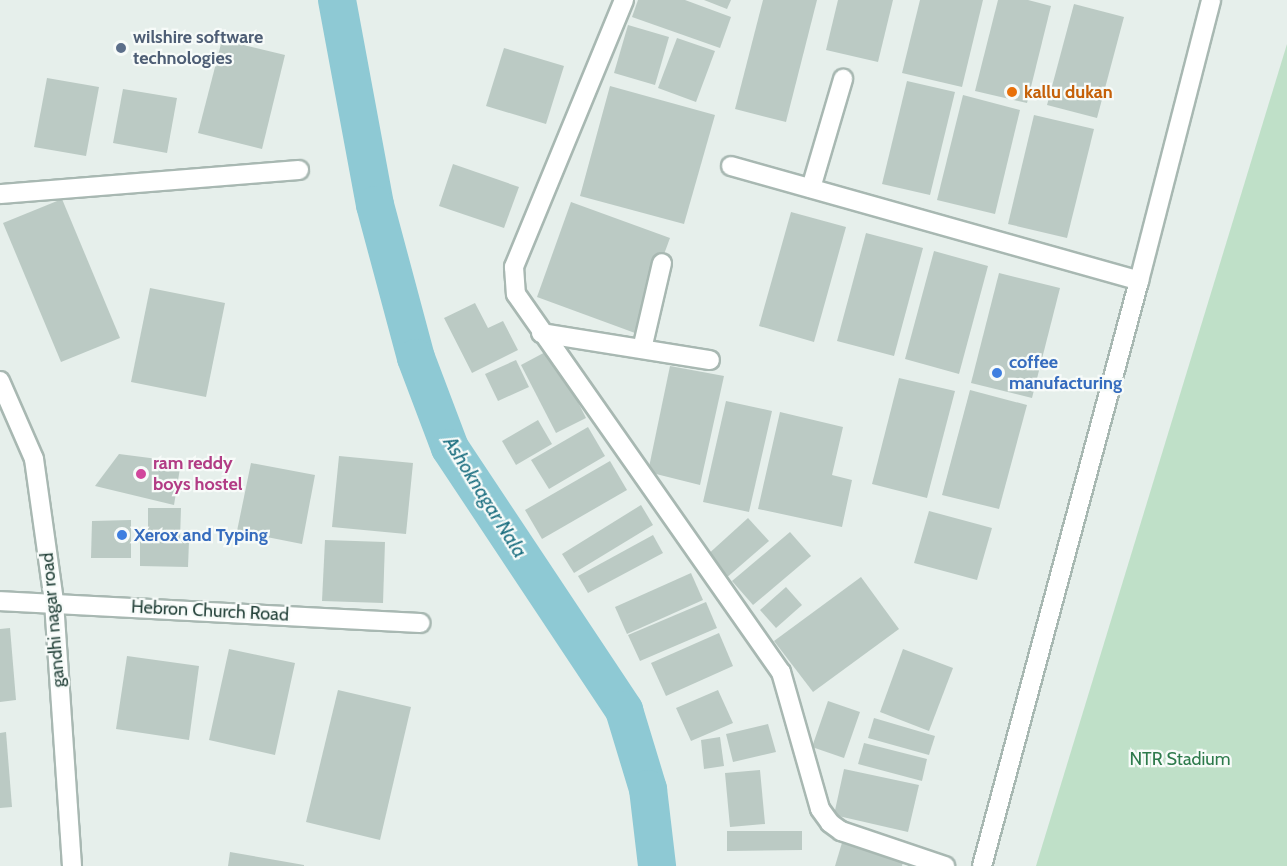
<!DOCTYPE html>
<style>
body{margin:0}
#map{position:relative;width:1287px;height:866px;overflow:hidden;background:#e6efeb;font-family:Cabin,sans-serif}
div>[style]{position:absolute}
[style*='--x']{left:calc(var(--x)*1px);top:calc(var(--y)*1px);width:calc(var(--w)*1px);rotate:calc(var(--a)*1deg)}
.green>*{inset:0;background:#bfe0c8}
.canal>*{height:38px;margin:-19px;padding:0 19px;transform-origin:19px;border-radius:19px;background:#8ec9d4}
.building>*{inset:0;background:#bbcac4}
.roads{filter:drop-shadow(2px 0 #a8b8b2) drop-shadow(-2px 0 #a8b8b2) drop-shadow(0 2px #a8b8b2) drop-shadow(0 -2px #a8b8b2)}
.street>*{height:18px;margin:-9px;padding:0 9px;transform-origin:9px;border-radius:9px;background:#fff}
.secondary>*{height:18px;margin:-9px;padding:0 9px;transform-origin:9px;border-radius:9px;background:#fff}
.dots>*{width:16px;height:16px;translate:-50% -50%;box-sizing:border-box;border:3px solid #f7fbf9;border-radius:50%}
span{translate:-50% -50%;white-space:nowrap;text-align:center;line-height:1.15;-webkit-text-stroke:4.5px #f7fbf9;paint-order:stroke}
.service-label{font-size:18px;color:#4e5e75;font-weight:700}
.left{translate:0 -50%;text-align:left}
.food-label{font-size:18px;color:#c56008;font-weight:700}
.shop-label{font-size:18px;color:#366cbe;font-weight:700}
.hotel-label{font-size:18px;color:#b23c85;font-weight:700}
.street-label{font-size:18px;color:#24423a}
.park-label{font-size:18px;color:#2d7a4b}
.water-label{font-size:20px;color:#1c6f80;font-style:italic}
</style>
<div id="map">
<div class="green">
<i style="clip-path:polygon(1287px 44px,1287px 866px,1036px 866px)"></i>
</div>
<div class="canal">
<i style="--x:337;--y:0;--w:208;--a:79.5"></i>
<i style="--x:375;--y:205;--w:158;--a:75"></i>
<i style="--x:416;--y:358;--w:96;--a:69.3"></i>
<i style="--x:450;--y:448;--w:315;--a:56.4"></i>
<i style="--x:624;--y:710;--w:83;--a:73.1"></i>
<i style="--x:648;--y:789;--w:78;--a:83.3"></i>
</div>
<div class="building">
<i style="clip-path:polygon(638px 0,685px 0,731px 17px,720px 48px,632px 17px)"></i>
<i style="clip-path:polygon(704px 0,731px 0,727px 9px)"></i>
<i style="clip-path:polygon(763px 0,817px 0,786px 122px,735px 109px)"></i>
<i style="clip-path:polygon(838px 0,893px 0,878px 62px,826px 50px)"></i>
<i style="clip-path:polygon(920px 0,983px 0,962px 87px,902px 73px)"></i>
<i style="clip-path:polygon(998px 0,1028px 0,1051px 6px,1027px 103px,975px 91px)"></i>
<i style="clip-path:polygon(1074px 4px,1124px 17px,1097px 118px,1047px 105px)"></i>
<i style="clip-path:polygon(628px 25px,669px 37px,655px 85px,614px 73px)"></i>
<i style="clip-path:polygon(677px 38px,715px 51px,696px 102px,658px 88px)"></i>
<i style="clip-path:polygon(222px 40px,285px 55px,262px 149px,198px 133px)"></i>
<i style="clip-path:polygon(504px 48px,564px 66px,546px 124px,486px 106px)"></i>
<i style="clip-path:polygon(47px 78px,99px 87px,86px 156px,34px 147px)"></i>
<i style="clip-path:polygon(907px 81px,955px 92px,930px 195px,882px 184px)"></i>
<i style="clip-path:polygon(610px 86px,715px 115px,684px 224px,580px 196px)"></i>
<i style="clip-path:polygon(123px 89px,177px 98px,167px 153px,113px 143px)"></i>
<i style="clip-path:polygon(963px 95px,1020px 110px,995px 214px,937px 200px)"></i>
<i style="clip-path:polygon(1034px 115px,1094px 129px,1067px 238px,1008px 224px)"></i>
<i style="clip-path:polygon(453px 164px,519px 187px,504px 228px,439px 206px)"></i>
<i style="clip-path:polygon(62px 199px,120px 338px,61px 362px,3px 223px)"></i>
<i style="clip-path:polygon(571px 202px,670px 238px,635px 333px,537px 297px)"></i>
<i style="clip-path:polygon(791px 212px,846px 227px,814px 342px,759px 326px)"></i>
<i style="clip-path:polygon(866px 233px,923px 248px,894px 356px,837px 341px)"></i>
<i style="clip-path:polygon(934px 251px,988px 266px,959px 374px,905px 359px)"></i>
<i style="clip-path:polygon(999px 273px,1060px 288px,1032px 398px,971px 383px)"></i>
<i style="clip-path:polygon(150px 288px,225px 303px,206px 397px,131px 382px)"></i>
<i style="clip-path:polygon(475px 303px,488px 328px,503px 321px,518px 350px,472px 373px,444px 318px)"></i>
<i style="clip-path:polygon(551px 349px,586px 418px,556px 433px,521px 365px)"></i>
<i style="clip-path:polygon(516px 360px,529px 387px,498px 401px,485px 374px)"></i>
<i style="clip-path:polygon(670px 366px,724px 376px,700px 485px,648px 472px)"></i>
<i style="clip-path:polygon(899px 378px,955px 391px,927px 498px,872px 484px)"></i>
<i style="clip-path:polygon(970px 390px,1027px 405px,999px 509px,942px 495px)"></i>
<i style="clip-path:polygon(726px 401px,772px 411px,749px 512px,703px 502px)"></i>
<i style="clip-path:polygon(780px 412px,843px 427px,832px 475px,852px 480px,842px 527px,758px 509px)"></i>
<i style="clip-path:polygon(538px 420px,552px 444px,516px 465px,502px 441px)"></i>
<i style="clip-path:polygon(588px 427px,605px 456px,549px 489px,531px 460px)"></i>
<i style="clip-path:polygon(119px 454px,181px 462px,174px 505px,95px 486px)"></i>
<i style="clip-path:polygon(339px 456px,413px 463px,406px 534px,332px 527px)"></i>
<i style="clip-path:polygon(610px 461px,627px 490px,542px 539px,525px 510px)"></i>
<i style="clip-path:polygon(251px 463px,315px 475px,302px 544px,237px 531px)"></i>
<i style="clip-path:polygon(641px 505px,653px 525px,574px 573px,562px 554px)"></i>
<i style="clip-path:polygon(148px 508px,181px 508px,180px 539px,148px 539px)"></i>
<i style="clip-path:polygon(929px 511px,992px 528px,977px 580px,914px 563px)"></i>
<i style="clip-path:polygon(748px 518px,769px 541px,725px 579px,705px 557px)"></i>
<i style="clip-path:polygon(131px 520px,131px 558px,91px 558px,92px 521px)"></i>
<i style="clip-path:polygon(790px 532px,811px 556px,753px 605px,732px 581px)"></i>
<i style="clip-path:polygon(653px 535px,663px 553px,588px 593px,578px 576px)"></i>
<i style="clip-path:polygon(140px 540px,189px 541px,188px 567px,140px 566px)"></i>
<i style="clip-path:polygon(325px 540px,385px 542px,383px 603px,322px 601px)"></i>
<i style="clip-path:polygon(691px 573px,703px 600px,627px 634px,615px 607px)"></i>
<i style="clip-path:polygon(861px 577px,899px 629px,813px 692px,774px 641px)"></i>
<i style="clip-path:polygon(786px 587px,802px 605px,776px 628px,760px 610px)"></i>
<i style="clip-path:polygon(706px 602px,717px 628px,640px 661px,628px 635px)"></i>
<i style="clip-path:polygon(10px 628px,16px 700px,0 702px,0 629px)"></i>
<i style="clip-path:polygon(719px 633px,733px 666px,666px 696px,651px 663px)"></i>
<i style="clip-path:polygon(229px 649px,295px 663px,275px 755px,209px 740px)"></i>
<i style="clip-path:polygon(903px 649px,953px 668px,929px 731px,880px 712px)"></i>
<i style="clip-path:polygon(127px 656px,199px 666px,189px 740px,116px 729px)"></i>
<i style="clip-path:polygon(338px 690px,411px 707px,380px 840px,306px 822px)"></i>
<i style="clip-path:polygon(718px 690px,733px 723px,691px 741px,676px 708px)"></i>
<i style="clip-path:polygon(828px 701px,860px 712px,844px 758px,812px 747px)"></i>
<i style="clip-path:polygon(874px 718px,935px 736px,929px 755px,868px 738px)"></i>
<i style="clip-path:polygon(768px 724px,776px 752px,733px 762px,726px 734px)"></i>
<i style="clip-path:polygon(6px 732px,12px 807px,0 808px,0 733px)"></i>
<i style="clip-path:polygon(720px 737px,724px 766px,704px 769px,701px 740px)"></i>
<i style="clip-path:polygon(864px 743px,927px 759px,922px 781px,858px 764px)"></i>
<i style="clip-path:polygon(844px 769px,919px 785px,908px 832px,834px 815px)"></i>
<i style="clip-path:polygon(760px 770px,765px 824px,730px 827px,725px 773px)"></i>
<i style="clip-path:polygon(727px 831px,802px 831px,802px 850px,727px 851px)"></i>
<i style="clip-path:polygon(844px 836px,905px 853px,902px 866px,835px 866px)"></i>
<i style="clip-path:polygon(230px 852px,304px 865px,304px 866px,228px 866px)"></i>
</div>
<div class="roads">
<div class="street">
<i style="--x:624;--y:0;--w:289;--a:112.4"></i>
<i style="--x:514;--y:267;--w:27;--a:86"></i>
<i style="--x:516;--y:294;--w:462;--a:55"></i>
<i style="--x:781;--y:672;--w:142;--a:74.1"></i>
<i style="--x:820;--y:809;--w:17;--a:54"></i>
<i style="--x:830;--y:823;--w:14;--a:36"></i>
<i style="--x:841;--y:831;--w:110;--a:18.6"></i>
<i style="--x:731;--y:166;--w:424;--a:15.7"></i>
<i style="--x:811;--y:188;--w:114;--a:-73.6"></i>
<i style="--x:0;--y:194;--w:300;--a:-4.6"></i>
<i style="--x:541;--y:333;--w:171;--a:9.1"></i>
<i style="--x:642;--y:349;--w:88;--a:-76.9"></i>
<i style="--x:0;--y:601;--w:421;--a:3"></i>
</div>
<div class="secondary">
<i style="--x:0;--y:381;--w:85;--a:66.4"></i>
<i style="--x:34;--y:459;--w:144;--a:82"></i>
<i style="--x:54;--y:602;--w:265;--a:86.1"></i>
<i style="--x:982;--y:866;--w:606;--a:-74.98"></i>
<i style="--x:1139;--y:281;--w:290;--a:-75.6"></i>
</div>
</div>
<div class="dots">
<i style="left:121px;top:48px;background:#5c6f8a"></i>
<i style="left:1012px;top:92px;background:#e8710a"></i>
<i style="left:997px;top:373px;background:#3f7fe0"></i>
<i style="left:141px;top:474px;background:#d1479c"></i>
<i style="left:122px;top:535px;background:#3f7fe0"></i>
</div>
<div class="service-label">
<span class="left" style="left:133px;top:48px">wilshire software<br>technologies</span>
</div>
<div class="food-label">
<span class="left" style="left:1024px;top:92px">kallu dukan</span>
</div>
<div class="shop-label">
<span class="left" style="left:1009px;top:373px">coffee<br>manufacturing</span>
<span class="left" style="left:134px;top:535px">Xerox and Typing</span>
</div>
<div class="hotel-label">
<span class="left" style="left:153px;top:474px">ram reddy<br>boys hostel</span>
</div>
<div class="street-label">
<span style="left:210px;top:611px;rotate:3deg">Hebron Church Road</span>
<span style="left:53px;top:620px;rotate:-95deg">gandhi nagar road</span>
</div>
<div class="park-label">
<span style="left:1180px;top:759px">NTR Stadium</span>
</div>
<div class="water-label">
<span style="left:485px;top:497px;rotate:58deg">Ashoknagar Nala</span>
</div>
</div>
